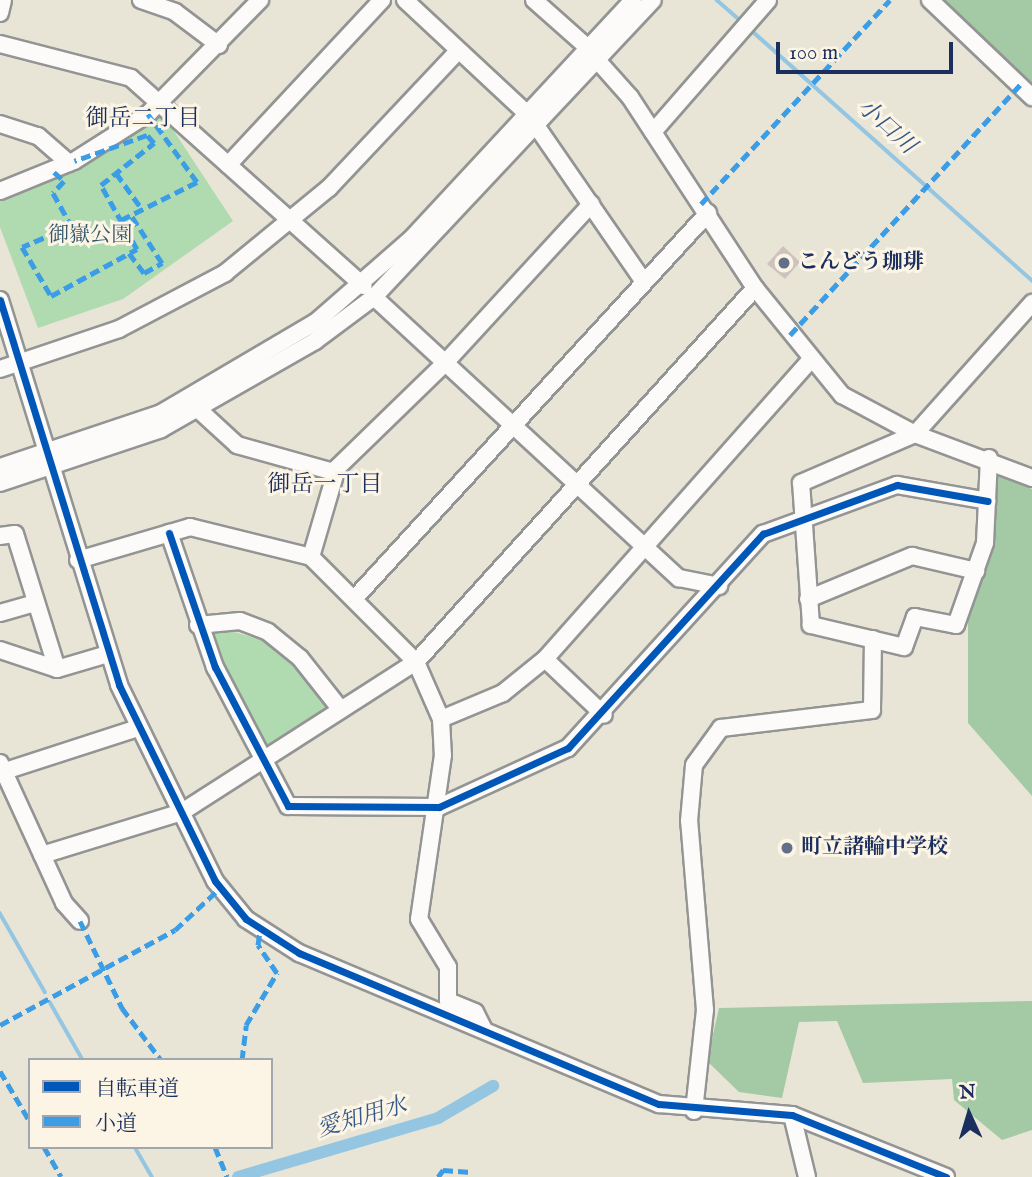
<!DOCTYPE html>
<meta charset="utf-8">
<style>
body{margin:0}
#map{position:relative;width:1032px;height:1177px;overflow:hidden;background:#e9e5d6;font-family:"IM FELL English","Noto Serif JP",serif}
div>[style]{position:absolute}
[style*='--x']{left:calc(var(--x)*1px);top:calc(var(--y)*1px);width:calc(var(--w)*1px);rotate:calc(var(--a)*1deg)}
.green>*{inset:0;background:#b0dab0}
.forest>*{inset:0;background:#a3caa4}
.stream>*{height:3.5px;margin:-1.75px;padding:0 1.75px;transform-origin:1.75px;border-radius:1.75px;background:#94c6e2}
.canal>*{height:12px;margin:-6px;padding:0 6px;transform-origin:6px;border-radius:6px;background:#94c6e2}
.building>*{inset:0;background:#cec2bf}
.roads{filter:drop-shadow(2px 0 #939494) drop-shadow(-2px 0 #939494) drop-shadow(0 2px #939494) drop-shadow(0 -2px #939494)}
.minor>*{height:16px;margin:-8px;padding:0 8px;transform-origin:8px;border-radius:8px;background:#fcfbf9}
.quiet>*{height:5px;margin-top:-2.5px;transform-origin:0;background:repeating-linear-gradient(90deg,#3b9de6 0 10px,transparent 0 15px)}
.cycleway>*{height:7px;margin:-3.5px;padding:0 3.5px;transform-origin:3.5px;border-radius:3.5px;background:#0057b8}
.dots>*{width:19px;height:19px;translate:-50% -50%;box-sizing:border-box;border:4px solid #fcf5e5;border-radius:50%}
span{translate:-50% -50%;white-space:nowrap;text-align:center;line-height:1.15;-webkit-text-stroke:6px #fcf5e5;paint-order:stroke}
.park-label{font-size:21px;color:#35586b}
.poi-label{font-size:21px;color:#1b2f5e;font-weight:700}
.left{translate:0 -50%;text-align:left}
.neighbourhood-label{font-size:23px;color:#1b2f5e}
.water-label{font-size:23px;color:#345887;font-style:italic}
.legend{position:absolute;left:28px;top:1058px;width:245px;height:91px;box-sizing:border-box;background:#fcf5e5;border:2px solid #a2a6af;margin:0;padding:9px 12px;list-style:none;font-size:21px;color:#1b2f5e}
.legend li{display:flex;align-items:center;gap:14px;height:35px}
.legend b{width:35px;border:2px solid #a2a6af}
.north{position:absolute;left:934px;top:1079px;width:70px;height:70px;-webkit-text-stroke:5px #fcf5e5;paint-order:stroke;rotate:356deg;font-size:19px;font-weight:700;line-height:28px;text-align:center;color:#1b2f5e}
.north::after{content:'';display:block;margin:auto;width:24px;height:32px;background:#1b2f5e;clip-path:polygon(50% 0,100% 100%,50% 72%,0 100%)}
.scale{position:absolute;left:776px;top:42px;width:177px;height:32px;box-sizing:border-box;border:4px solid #1b2f5e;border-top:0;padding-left:9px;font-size:21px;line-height:24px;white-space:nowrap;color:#1b2f5e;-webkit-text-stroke:5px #fcf5e5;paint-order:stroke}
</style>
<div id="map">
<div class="green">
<i style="clip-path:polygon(160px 110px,233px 221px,123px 299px,38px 328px,0 227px,0 197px)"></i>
<i style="clip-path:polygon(227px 630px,273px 643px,332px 708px,266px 747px,206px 633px)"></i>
</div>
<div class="forest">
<i style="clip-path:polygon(941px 0,1032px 0,1032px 84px)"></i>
<i style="clip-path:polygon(999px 470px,1032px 489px,1032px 796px,968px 723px,968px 611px)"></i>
<i style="clip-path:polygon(1032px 1001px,1032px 1130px,1002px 1140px,954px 1100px,952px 1079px,863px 1083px,837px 1021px,799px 1022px,782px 1098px,739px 1092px,707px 1061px,719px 1008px)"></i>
</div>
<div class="stream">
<i style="--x:717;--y:0;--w:33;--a:41"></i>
<i style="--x:750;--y:29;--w:378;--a:41.7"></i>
<i style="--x:0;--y:913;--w:91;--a:60.3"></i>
<i style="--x:50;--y:1002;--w:67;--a:60.4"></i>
<i style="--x:135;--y:1147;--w:34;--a:60"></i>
</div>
<div class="canal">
<i style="--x:238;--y:1177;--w:209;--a:-16.4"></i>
<i style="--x:438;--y:1118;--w:64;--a:-30.2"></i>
</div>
<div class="building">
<i style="clip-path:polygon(783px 246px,800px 262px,785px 279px,767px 264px)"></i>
</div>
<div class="roads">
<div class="minor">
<i style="--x:141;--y:0;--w:36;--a:19"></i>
<i style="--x:175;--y:12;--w:55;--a:36.9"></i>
<i style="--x:405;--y:0;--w:166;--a:43"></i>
<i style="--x:534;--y:0;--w:71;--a:41.6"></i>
<i style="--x:930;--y:0;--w:141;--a:43.6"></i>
<i style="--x:0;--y:13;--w:13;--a:-77"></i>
<i style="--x:0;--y:44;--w:135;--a:14.5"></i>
<i style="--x:131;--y:78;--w:312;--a:41.8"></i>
<i style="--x:597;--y:60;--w:50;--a:48.3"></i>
<i style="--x:630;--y:97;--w:228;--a:56.8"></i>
<i style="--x:755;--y:288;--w:138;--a:50.9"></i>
<i style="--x:842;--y:395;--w:83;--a:28.1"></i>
<i style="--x:915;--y:434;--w:125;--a:20.6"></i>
<i style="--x:0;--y:124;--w:40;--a:18"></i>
<i style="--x:38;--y:136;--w:41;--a:41.1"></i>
<i style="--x:535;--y:124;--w:192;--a:55.4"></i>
<i style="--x:653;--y:132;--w:175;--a:-48.9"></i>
<i style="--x:228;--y:165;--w:226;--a:-47"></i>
<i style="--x:0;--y:191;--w:80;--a:-22.1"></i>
<i style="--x:74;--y:161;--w:88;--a:-32.4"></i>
<i style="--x:148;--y:114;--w:160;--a:-45.5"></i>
<i style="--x:374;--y:297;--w:415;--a:42.7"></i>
<i style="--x:679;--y:578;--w:41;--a:11.3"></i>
<i style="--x:0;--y:300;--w:403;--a:72.8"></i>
<i style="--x:119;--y:685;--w:218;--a:63.9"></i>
<i style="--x:215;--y:881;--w:49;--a:50.8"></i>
<i style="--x:246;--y:919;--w:63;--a:32.7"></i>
<i style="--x:299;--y:953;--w:390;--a:22.8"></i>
<i style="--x:659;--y:1104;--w:133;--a:4.7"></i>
<i style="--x:792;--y:1115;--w:166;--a:21.9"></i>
<i style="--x:0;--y:369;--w:126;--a:-18.6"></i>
<i style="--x:119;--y:329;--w:120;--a:-27.8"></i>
<i style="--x:225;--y:273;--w:134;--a:-39.3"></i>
<i style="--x:329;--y:188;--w:188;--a:-46.7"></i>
<i style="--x:199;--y:410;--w:52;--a:42.6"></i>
<i style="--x:237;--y:445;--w:101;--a:15.6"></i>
<i style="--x:989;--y:458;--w:85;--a:92.7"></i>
<i style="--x:985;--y:543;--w:87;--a:109.5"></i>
<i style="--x:956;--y:625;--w:42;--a:-169"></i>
<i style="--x:915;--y:617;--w:32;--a:110"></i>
<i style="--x:904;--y:647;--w:96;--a:-166.7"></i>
<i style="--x:811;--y:625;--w:142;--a:-94"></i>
<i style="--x:801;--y:483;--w:124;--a:-23.3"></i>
<i style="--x:915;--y:434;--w:176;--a:-48.2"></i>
<i style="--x:0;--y:467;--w:170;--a:-18.5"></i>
<i style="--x:161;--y:413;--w:181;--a:-30.5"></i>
<i style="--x:317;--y:321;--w:123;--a:-41.1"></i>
<i style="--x:410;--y:240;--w:328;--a:-47.1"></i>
<i style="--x:0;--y:483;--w:170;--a:-18.5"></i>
<i style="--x:161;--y:429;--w:177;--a:-29.7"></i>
<i style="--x:315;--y:341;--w:74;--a:-36.7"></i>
<i style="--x:374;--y:297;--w:407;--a:-46.8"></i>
<i style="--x:169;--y:533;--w:142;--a:71.1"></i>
<i style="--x:215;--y:667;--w:157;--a:62.3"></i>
<i style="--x:288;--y:806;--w:151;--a:0.4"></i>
<i style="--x:439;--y:807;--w:142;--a:-24.6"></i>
<i style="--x:568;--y:748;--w:290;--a:-47.7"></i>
<i style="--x:763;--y:534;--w:143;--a:-20.1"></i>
<i style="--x:897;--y:485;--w:92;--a:10"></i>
<i style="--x:0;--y:536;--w:15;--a:-8"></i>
<i style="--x:15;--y:534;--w:141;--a:72.7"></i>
<i style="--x:57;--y:669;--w:53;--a:-16.4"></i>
<i style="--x:311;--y:557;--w:93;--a:-73.7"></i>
<i style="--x:337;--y:468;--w:151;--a:-44.2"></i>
<i style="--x:445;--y:363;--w:216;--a:-47.4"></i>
<i style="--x:78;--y:560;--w:117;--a:-16.4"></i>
<i style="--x:190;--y:527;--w:125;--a:13.9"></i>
<i style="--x:311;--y:557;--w:148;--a:45"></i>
<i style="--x:416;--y:662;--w:62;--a:66.3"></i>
<i style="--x:441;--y:719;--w:36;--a:87"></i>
<i style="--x:443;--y:755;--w:166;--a:98.3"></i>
<i style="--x:419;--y:919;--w:56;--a:58.9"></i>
<i style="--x:448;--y:967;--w:34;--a:90"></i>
<i style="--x:448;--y:1001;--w:29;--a:22"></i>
<i style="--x:475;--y:1012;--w:18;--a:63"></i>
<i style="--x:354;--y:599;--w:524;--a:-47.48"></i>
<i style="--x:808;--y:599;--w:113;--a:-22.5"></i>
<i style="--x:912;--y:556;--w:66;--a:13.2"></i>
<i style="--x:0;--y:613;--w:36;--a:-16"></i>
<i style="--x:198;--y:625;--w:42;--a:-5.4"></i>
<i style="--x:240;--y:621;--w:30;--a:21"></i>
<i style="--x:268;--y:632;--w:41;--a:39.1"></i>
<i style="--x:300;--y:658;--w:66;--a:51.7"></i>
<i style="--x:0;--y:650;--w:60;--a:18.4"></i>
<i style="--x:545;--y:659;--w:81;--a:43.5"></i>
<i style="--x:441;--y:719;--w:67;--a:-22.8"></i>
<i style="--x:503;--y:693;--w:54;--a:-39"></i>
<i style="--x:545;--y:659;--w:400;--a:-48.4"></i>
<i style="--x:0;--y:763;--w:154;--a:65.4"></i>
<i style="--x:64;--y:903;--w:24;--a:48"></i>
<i style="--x:5;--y:771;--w:140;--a:-17.9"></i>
<i style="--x:42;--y:855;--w:146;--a:-17.1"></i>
<i style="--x:182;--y:812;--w:278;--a:-32.7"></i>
<i style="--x:416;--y:662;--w:505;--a:-47.81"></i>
<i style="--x:694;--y:1111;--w:102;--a:-83.8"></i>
<i style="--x:705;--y:1010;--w:190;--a:-94.8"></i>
<i style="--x:689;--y:821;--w:56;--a:-84.9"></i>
<i style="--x:694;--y:765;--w:46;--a:-53.9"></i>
<i style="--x:721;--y:728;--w:152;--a:-6.8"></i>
<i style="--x:872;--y:710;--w:71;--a:-89.2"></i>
<i style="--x:792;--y:1115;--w:64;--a:76.4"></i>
</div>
</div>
<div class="quiet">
<i style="--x:54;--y:172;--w:13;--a:42"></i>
<i style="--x:64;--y:181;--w:16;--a:133"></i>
<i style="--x:53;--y:193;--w:38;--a:61"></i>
<i style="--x:71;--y:226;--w:53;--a:156.8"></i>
<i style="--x:22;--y:247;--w:57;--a:59.4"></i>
<i style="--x:51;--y:296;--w:98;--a:-28.7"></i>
<i style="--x:137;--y:249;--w:73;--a:-119.4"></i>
<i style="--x:101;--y:185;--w:68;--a:-38.4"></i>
<i style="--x:154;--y:143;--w:11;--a:-131"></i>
<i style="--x:147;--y:135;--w:77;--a:160.4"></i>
<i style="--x:116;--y:173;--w:44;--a:54.2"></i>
<i style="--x:701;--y:204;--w:278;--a:-47.2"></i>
<i style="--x:121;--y:220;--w:85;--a:-26.6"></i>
<i style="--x:197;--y:182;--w:84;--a:-125.8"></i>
<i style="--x:129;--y:253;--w:25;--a:53"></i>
<i style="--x:144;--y:273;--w:21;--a:-29"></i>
<i style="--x:162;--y:263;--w:57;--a:-122.9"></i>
<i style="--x:790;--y:335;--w:340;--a:-47.4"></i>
<i style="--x:80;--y:921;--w:97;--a:64.2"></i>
<i style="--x:122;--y:1008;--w:65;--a:53.1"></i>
<i style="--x:0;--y:1025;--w:199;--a:-28.5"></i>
<i style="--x:175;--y:930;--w:62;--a:-43"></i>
<i style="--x:242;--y:1060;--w:35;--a:-83"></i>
<i style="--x:246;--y:1025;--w:61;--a:-59.2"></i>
<i style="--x:277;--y:973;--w:34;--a:-124"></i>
<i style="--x:258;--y:945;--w:15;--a:-82"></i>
<i style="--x:0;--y:1071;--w:59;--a:59.5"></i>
<i style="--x:44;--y:1147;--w:34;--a:60"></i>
<i style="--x:215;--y:1147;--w:32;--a:68"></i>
<i style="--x:438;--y:1177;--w:9;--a:-54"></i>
<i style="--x:443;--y:1170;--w:28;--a:4"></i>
</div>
<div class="cycleway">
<i style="--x:0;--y:300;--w:403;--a:72.8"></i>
<i style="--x:119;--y:685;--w:218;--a:63.9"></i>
<i style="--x:215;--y:881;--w:49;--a:50.8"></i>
<i style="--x:246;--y:919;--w:63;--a:32.7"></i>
<i style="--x:299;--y:953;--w:390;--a:22.8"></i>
<i style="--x:659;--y:1104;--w:133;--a:4.7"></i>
<i style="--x:792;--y:1115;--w:166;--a:21.9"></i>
<i style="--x:169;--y:533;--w:142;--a:71.1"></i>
<i style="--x:215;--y:667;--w:157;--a:62.3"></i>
<i style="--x:288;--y:806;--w:151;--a:0.4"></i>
<i style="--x:439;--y:807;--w:142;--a:-24.6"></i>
<i style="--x:568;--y:748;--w:290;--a:-47.7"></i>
<i style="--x:763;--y:534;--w:143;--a:-20.1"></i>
<i style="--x:897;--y:485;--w:92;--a:10"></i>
</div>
<div class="dots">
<i style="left:784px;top:263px;background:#636f88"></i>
<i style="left:787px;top:848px;background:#636f88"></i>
</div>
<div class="park-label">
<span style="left:90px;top:236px">御嶽公園</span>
</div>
<div class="poi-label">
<span class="left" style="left:798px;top:263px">こんどう珈琲</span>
<span class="left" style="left:801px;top:848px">町立諸輪中学校</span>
</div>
<div class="neighbourhood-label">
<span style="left:143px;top:119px">御岳二丁目</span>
<span style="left:325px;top:485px">御岳一丁目</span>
</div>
<div class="water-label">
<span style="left:886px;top:127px;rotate:42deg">小口川</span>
<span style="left:362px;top:1118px;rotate:-16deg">愛知用水</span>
</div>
<ul class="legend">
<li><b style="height:9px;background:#0057b8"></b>自転車道</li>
<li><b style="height:9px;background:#3b9de6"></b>小道</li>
</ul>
<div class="north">N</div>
<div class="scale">100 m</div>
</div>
